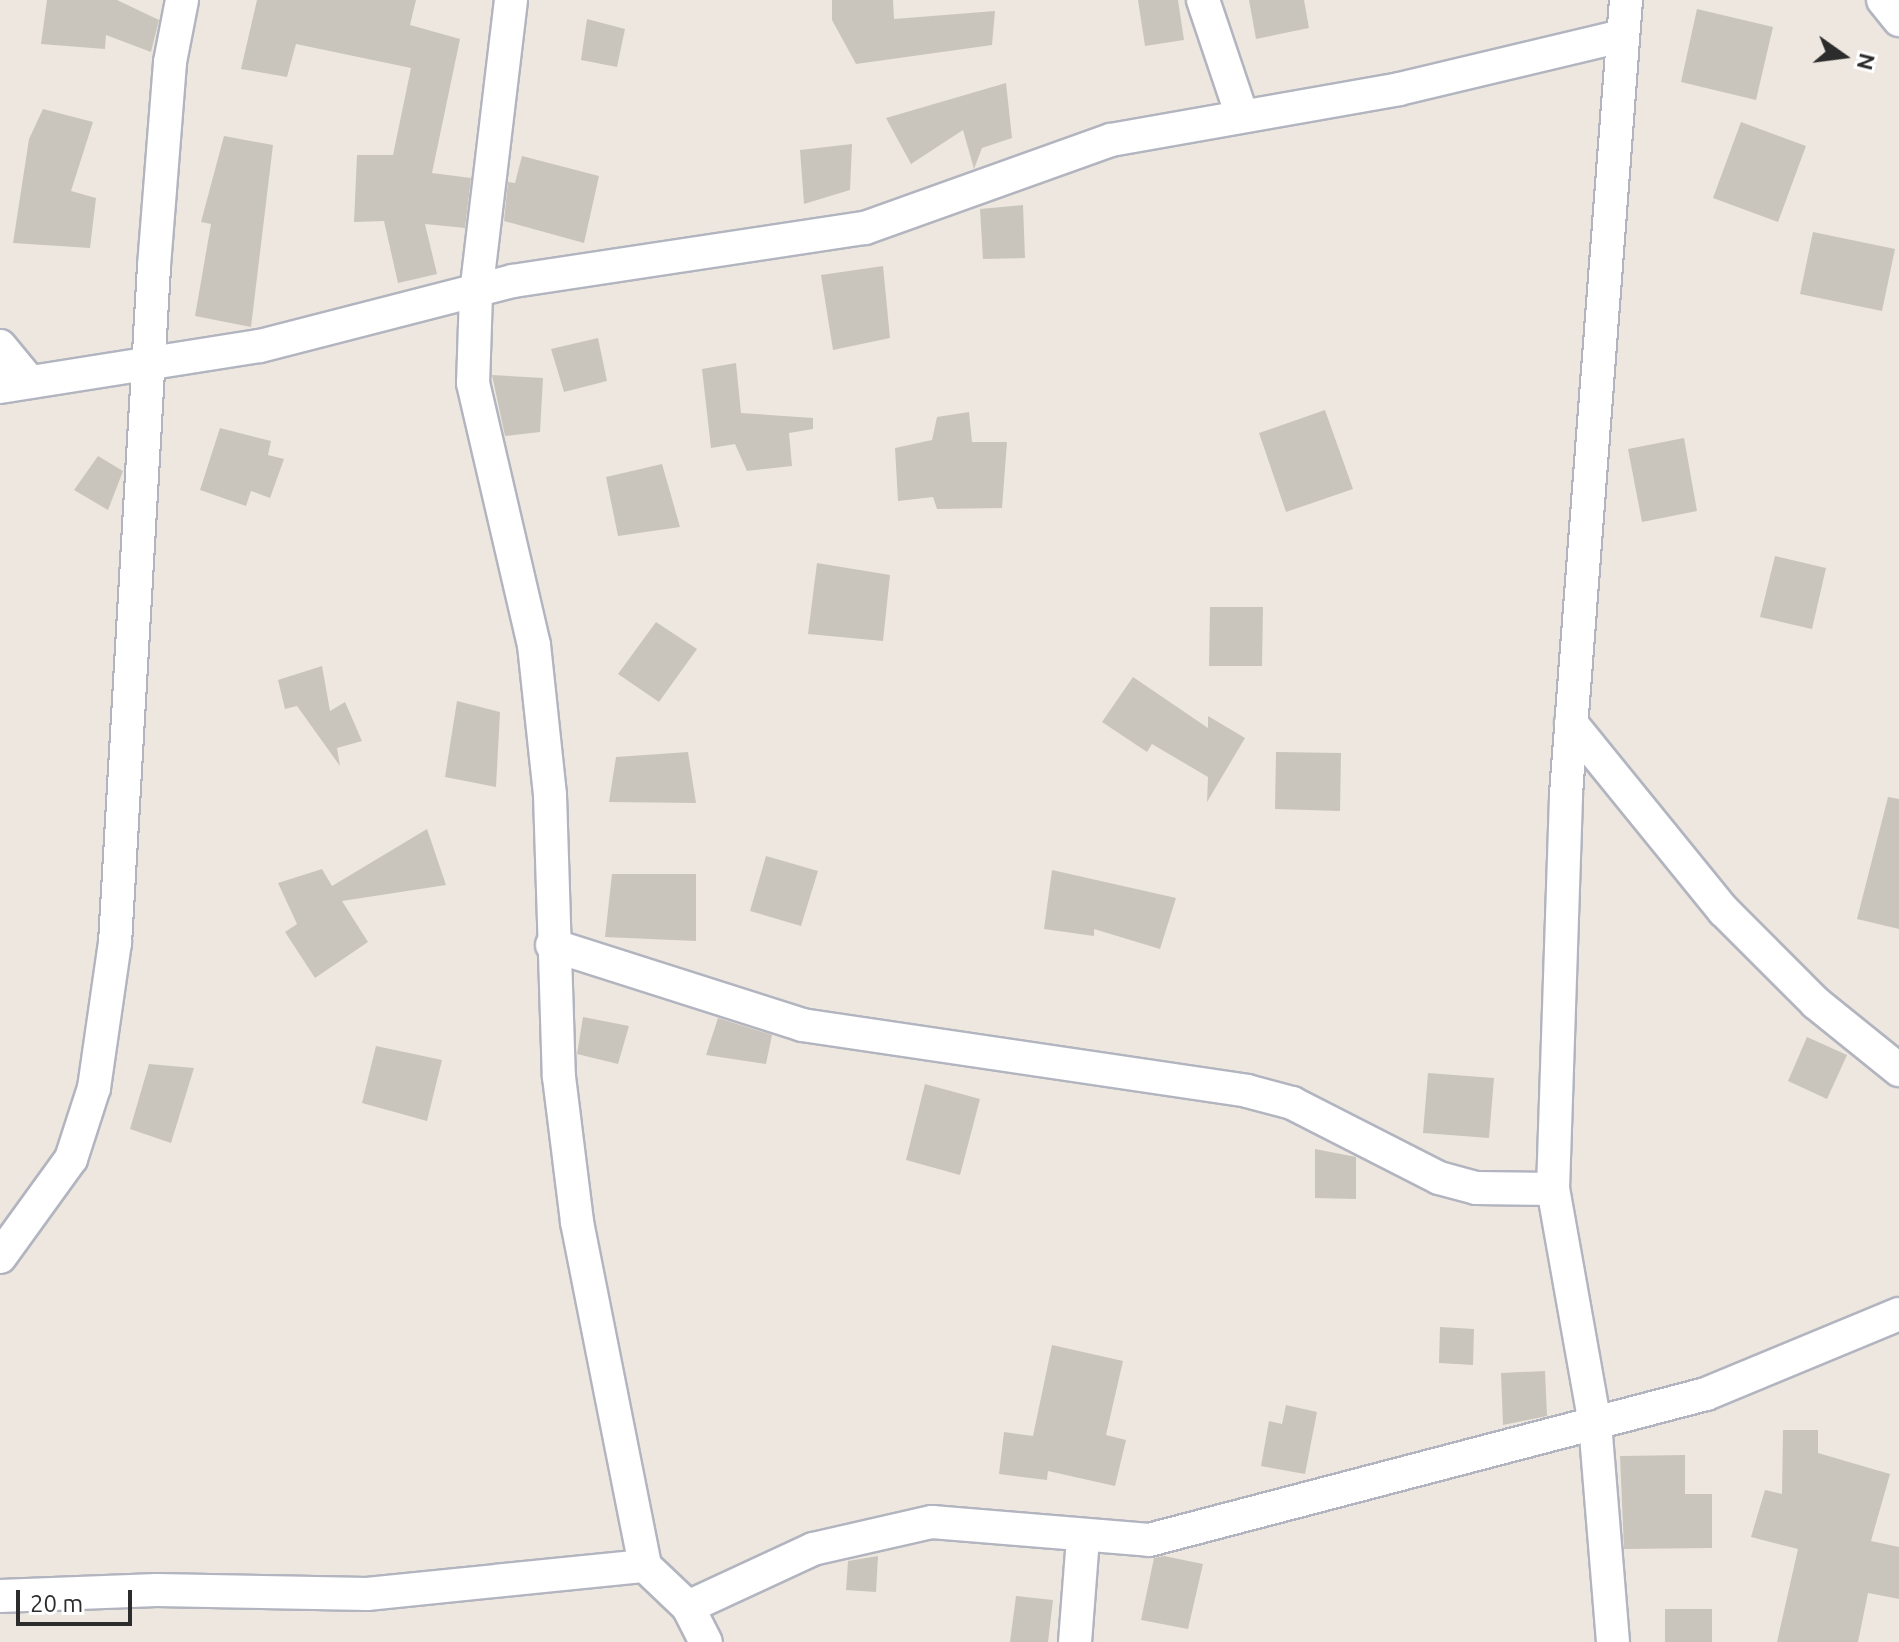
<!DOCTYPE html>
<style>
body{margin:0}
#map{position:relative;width:1899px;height:1642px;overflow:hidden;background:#ede7df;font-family:Ubuntu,sans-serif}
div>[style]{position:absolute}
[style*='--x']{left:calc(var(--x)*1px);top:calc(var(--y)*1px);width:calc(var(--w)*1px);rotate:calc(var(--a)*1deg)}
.building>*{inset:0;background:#c9c5bd}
.roads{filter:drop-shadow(2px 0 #b2b5bf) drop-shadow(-2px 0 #b2b5bf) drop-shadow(0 2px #b2b5bf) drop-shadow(0 -2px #b2b5bf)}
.street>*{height:32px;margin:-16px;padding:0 16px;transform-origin:16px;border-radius:16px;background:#fff}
span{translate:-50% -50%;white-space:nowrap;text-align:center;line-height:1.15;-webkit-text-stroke:6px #fff;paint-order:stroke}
.north{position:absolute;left:1803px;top:16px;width:80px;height:80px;-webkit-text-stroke:6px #fff;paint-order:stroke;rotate:104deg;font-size:22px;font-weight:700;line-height:32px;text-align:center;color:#2c2c2c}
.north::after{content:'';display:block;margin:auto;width:28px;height:36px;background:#2c2c2c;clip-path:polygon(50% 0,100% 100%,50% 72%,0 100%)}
.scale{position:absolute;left:16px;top:1590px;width:116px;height:36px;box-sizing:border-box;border:4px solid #2c2c2c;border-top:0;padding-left:10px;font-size:24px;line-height:28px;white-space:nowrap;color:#2c2c2c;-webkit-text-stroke:6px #fff;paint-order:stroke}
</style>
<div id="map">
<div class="building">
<i style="clip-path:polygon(47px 0,117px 0,159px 20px,151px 52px,106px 35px,105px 49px,41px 44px)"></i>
<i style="clip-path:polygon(257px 0,416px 0,410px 25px,460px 39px,432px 173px,471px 178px,465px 228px,425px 224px,437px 274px,398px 283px,384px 221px,354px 222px,357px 155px,393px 155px,411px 68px,296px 44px,287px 77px,241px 69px)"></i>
<i style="clip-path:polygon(832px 0,893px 0,894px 19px,995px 11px,992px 45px,856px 64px,832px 20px)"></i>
<i style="clip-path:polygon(1138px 0,1178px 0,1184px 40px,1145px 46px)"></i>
<i style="clip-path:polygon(1249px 0,1304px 0,1309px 28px,1256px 39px)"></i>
<i style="clip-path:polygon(1697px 9px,1773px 27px,1756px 100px,1681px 82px)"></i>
<i style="clip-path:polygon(587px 19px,625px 29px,617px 67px,581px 60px)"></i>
<i style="clip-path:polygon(1006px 83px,1012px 138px,982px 148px,974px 169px,963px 130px,911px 164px,886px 118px)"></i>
<i style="clip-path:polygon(43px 109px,93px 122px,71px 191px,96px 198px,90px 248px,13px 243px,29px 139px)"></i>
<i style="clip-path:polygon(1741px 122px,1806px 146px,1778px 222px,1713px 198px)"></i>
<i style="clip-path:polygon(224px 136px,273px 145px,251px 327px,195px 316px,211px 224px,201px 222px)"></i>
<i style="clip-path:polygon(852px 144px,850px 190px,804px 204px,800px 150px)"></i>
<i style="clip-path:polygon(522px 156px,599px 176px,584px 243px,504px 221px,508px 182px,515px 183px)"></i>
<i style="clip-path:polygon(1023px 205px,1025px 258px,983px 259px,980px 209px)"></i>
<i style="clip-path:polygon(1813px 232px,1895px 249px,1882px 311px,1800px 294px)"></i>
<i style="clip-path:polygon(883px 266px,890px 338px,833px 350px,821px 275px)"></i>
<i style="clip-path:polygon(598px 338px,607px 381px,564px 392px,551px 349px)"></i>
<i style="clip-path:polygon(736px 363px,741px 413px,813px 418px,813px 429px,789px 433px,792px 466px,747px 471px,735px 444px,711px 448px,702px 369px)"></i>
<i style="clip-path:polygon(492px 375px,543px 378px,540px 432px,505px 436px)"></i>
<i style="clip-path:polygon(1325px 410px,1353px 489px,1286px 512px,1259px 433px)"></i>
<i style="clip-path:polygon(969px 412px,972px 442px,1007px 442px,1002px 508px,937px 509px,933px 497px,898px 501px,895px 448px,932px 440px,937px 417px)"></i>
<i style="clip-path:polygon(220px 428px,271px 441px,268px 455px,284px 459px,270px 498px,251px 491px,246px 506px,200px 490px)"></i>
<i style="clip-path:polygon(1684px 438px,1697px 511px,1642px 522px,1628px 449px)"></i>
<i style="clip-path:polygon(98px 456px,123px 471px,108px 510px,74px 490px)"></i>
<i style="clip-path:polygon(662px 464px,680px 527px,618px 536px,606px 477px)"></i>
<i style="clip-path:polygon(1775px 556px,1826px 568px,1812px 629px,1760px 617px)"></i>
<i style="clip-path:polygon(817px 563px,890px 575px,883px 641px,808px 634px)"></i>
<i style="clip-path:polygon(1210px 607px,1263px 607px,1262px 666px,1209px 666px)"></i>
<i style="clip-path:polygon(656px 622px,697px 649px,659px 702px,618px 674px)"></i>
<i style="clip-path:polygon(322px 666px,330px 711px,345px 702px,362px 741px,337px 748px,340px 766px,297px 706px,285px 709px,278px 680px)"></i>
<i style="clip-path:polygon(1133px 677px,1208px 728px,1208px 716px,1245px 738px,1207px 802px,1208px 777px,1152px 744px,1147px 752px,1102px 722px)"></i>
<i style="clip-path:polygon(457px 701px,500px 712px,496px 787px,445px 777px)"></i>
<i style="clip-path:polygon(688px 752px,696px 803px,609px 802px,616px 757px)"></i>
<i style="clip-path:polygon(1276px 752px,1341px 753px,1340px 811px,1275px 809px)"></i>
<i style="clip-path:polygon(1888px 797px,1899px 799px,1899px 929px,1857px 919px)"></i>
<i style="clip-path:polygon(427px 829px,446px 885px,342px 901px,368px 942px,315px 978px,285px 932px,297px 924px,278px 883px,322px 869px,332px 886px)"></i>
<i style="clip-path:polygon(766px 856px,818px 871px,801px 926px,750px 911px)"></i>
<i style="clip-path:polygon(1052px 870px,1176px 898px,1160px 949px,1094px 929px,1094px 936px,1044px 929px)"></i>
<i style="clip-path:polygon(612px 874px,696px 874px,696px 941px,605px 937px)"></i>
<i style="clip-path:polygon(583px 1017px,629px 1026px,618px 1064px,577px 1054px)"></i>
<i style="clip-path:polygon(718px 1018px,772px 1035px,766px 1064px,706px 1055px)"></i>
<i style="clip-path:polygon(1807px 1037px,1847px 1055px,1827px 1099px,1788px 1081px)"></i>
<i style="clip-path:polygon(376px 1046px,442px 1060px,427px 1121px,362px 1103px)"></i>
<i style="clip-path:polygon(149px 1064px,194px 1068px,171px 1143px,130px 1129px)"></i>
<i style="clip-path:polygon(1428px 1073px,1494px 1078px,1489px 1138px,1423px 1133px)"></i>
<i style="clip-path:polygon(925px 1084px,980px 1099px,960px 1175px,906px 1160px)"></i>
<i style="clip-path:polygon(1315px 1149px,1356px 1157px,1356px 1199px,1315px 1198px)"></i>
<i style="clip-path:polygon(1440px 1327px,1474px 1329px,1473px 1365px,1439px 1363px)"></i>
<i style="clip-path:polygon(1052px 1345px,1123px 1361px,1106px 1435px,1126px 1440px,1115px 1486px,1048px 1471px,1047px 1480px,999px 1474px,1004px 1432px,1033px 1436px)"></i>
<i style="clip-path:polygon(1545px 1371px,1547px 1416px,1503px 1425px,1501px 1373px)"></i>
<i style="clip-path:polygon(1286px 1405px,1317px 1412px,1305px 1474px,1261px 1466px,1269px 1421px,1282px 1424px)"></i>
<i style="clip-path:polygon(1783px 1430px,1818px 1430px,1818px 1453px,1890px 1474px,1871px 1541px,1899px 1547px,1899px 1599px,1868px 1593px,1858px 1642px,1777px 1642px,1798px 1549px,1751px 1537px,1765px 1490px,1782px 1494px)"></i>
<i style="clip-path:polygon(1685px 1455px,1685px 1494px,1712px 1494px,1712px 1548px,1624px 1549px,1620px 1456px)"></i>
<i style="clip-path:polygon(878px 1556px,876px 1592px,846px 1590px,848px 1561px)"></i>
<i style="clip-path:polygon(1164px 1556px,1203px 1564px,1188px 1629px,1141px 1620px,1154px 1558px)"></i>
<i style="clip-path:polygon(1016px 1596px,1053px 1600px,1048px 1642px,1010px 1642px)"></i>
<i style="clip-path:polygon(1665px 1609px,1712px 1609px,1712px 1642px,1665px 1642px)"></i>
</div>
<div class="roads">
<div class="street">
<i style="--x:511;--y:0;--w:296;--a:96.8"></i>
<i style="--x:476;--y:294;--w:89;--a:91.9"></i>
<i style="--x:473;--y:383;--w:269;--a:76.9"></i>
<i style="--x:534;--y:645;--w:151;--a:83.9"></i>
<i style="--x:550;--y:795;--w:282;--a:88.2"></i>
<i style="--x:559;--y:1077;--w:146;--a:82.9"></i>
<i style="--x:577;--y:1222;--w:351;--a:78.8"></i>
<i style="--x:645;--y:1566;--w:59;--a:43.6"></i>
<i style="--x:688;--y:1607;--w:39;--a:63"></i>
<i style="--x:1203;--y:0;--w:119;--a:71.4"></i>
<i style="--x:1883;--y:0;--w:26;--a:51"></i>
<i style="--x:0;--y:346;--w:45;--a:50.4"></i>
<i style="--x:0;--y:387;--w:263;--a:-9"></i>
<i style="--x:260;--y:346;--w:261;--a:-14.4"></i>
<i style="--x:513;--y:281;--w:356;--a:-8.6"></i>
<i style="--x:865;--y:228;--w:261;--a:-19.7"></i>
<i style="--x:1111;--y:140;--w:292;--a:-10"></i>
<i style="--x:1399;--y:89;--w:229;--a:-13.4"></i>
<i style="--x:1571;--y:723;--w:242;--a:50.9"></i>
<i style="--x:1724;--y:911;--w:130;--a:45"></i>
<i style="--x:1816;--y:1003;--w:107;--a:38.9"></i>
<i style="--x:552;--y:945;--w:262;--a:17.7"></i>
<i style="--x:802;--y:1025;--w:450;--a:8.4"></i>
<i style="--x:1247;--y:1091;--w:47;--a:14.9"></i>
<i style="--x:1292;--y:1103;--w:165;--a:27"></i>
<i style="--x:1439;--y:1178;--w:38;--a:15"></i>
<i style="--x:1476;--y:1188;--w:77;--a:0.7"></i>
<i style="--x:0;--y:1257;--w:121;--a:-54.1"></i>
<i style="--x:71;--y:1159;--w:75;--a:-72.1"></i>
<i style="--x:94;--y:1088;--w:147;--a:-81.8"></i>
<i style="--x:115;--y:943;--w:678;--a:-86.7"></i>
<i style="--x:154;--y:266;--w:205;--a:-85.5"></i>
<i style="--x:170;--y:62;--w:63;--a:-79"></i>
<i style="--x:0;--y:1596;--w:157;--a:-2.2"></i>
<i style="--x:157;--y:1590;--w:210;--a:1.1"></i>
<i style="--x:367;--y:1594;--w:279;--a:-5.8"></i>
<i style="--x:688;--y:1607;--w:138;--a:-24.9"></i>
<i style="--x:813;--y:1549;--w:122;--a:-12.8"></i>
<i style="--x:932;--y:1522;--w:218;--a:4.7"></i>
<i style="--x:1149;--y:1540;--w:576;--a:-14.69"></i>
<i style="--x:1706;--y:1394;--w:209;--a:-22.5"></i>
<i style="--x:1075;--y:1642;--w:104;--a:-85.6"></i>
<i style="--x:1613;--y:1642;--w:219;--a:-94.7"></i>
<i style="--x:1595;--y:1424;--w:239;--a:-100.1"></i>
<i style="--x:1553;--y:1189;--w:395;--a:-88.1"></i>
<i style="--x:1566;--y:794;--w:796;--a:-85.68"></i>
</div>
</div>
<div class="north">N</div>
<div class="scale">20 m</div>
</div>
